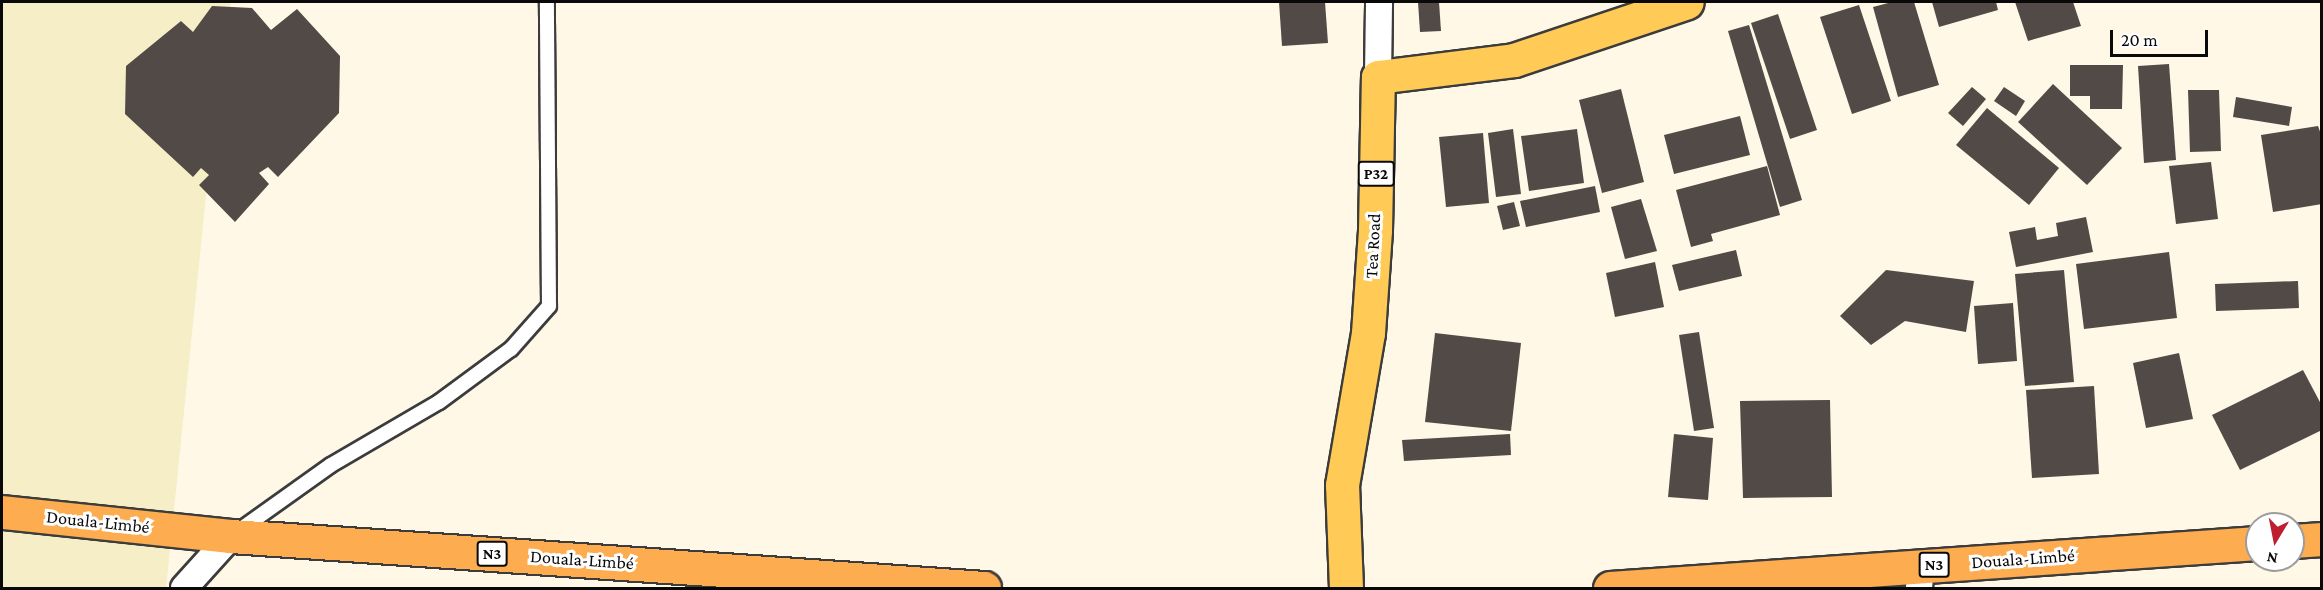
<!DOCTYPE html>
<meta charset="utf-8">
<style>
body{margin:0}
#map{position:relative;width:2323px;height:590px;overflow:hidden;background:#fff8e6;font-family:"Crimson Pro",serif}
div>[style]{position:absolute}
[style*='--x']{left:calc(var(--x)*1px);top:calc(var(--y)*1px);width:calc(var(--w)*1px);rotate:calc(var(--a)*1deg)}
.farmland>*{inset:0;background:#f5eec6}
.building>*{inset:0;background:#524a46}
.roads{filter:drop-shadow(2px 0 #3c3c3c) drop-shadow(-2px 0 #3c3c3c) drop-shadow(0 2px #3c3c3c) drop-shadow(0 -2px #3c3c3c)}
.service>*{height:14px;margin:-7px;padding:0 7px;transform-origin:7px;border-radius:7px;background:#fff}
.minor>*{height:26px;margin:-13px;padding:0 13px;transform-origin:13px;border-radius:13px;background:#fff}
.primary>*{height:33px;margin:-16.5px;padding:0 16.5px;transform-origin:16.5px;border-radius:16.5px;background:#ffcb56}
.trunk>*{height:33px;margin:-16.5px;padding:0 16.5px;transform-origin:16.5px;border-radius:16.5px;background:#fdac4f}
span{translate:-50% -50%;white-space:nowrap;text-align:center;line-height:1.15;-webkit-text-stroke:6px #fff;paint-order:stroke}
.shield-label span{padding:2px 4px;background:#fff;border:2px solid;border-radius:4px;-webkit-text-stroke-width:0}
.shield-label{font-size:16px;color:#090909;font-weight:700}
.street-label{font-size:18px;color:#090909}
.frame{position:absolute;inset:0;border:3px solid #090909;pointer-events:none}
.north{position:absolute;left:2245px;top:512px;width:60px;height:60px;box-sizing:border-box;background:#fff;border:2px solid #9d9d9d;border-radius:50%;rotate:190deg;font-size:16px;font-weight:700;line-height:24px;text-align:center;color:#090909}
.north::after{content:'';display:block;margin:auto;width:21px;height:27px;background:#bd1e30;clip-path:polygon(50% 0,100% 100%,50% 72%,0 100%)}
.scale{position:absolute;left:2110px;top:30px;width:98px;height:27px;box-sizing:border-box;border:3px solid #090909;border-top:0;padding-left:8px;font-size:18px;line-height:21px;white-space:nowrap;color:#090909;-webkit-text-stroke:4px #fff;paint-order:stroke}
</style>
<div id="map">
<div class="farmland">
<i style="clip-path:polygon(2px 2px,231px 2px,207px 186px,166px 588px,2px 588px)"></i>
</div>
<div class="building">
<i style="clip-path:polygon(1279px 2px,1325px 2px,1328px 43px,1282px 46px)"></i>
<i style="clip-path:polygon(1418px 2px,1439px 2px,1441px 31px,1420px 32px)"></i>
<i style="clip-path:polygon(1892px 2px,1914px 2px,1939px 85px,1898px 97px,1873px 7px)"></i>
<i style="clip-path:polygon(1932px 2px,1996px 2px,1998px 10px,1939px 27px)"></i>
<i style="clip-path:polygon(2015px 2px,2073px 2px,2081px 26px,2028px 41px)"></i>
<i style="clip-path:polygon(1859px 5px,1891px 101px,1852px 114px,1820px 17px)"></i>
<i style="clip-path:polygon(212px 6px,252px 8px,271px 30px,297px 9px,340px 56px,339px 113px,278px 177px,268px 167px,259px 173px,269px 184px,235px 222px,199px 185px,209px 175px,201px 168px,193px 177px,125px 114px,126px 66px,181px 21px,193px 32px)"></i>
<i style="clip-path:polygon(1778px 14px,1817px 130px,1790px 139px,1751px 23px)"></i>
<i style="clip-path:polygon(1749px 25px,1802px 200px,1780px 207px,1728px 31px)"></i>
<i style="clip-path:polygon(2169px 64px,2176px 160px,2144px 163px,2138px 66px)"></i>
<i style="clip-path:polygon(2070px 65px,2123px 65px,2122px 109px,2090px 109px,2090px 96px,2070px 96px)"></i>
<i style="clip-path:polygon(2053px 84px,2122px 148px,2087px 185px,2018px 122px)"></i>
<i style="clip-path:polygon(1972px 87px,1986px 99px,1963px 126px,1948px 113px)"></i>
<i style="clip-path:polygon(2004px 87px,2025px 101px,2016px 116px,1994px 101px)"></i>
<i style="clip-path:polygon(1621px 89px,1644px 182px,1602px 193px,1579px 100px)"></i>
<i style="clip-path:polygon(2188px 90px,2219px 90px,2221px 151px,2190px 152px)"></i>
<i style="clip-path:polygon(2236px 97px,2292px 107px,2289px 126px,2233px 117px)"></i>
<i style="clip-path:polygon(1987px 108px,2059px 168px,2029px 205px,1956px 145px)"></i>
<i style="clip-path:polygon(1740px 116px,1750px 155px,1674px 174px,1664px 135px)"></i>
<i style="clip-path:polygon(2318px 126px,2322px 137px,2322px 204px,2273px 212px,2261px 135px)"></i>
<i style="clip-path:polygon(1513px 129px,1521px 194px,1496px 197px,1488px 133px)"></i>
<i style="clip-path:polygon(1577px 129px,1584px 183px,1529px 191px,1521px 136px)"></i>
<i style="clip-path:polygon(1483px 133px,1489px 203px,1446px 207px,1439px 137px)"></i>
<i style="clip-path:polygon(2211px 162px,2218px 219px,2176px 224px,2169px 166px)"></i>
<i style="clip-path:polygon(1767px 166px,1780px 215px,1711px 234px,1713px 241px,1691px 247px,1676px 190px)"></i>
<i style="clip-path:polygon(1595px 186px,1600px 212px,1526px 227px,1520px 201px)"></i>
<i style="clip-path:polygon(1641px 199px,1657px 251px,1625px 259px,1611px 207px)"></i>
<i style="clip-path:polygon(1514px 202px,1520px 226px,1503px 230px,1497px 206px)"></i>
<i style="clip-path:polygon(2086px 217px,2093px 252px,2016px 267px,2009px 232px,2035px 227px,2037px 240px,2058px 236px,2056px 223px)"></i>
<i style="clip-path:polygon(1736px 250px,1742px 276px,1679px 291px,1672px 265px)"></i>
<i style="clip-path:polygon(2169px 252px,2177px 318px,2084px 329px,2076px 264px)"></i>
<i style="clip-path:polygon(1655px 262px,1664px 307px,1615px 317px,1606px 273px)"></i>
<i style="clip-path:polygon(1886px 270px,1974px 281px,1966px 332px,1905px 321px,1871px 345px,1840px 316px)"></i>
<i style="clip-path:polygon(2064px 270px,2074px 382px,2025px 386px,2015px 274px)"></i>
<i style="clip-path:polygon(2298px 281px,2299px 308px,2216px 311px,2215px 284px)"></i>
<i style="clip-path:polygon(2013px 303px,2017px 361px,1978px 364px,1974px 306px)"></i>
<i style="clip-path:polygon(1699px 332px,1714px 428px,1694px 431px,1679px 335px)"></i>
<i style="clip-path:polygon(1435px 333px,1521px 343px,1511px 431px,1425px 422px)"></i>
<i style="clip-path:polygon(2179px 353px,2193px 419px,2146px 428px,2133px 363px)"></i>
<i style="clip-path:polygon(2303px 370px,2322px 406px,2322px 430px,2240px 470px,2212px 415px)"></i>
<i style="clip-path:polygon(2094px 386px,2099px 474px,2032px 478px,2026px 390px)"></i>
<i style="clip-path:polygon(1830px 400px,1832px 497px,1743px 498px,1740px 401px)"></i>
<i style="clip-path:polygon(1510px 434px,1511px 455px,1404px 461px,1402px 440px)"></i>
<i style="clip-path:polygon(1674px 434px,1713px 438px,1708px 500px,1668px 497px)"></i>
</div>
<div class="roads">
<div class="service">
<i style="--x:237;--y:532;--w:115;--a:-35.5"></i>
<i style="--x:331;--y:465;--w:125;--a:-30.3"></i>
<i style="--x:439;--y:402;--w:89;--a:-36.4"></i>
<i style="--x:511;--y:349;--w:57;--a:-48.5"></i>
<i style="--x:549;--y:306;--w:304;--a:-90.4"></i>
</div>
<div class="minor">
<i style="--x:1378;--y:77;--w:75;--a:-89.2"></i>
<i style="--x:184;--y:588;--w:70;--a:-47.9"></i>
<i style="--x:1919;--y:588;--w:22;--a:-85"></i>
</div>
<div class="primary">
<i style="--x:1346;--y:588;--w:103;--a:-92.2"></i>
<i style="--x:1342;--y:485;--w:154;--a:-80.3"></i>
<i style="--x:1368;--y:333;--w:103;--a:-86.1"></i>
<i style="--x:1375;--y:230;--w:153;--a:-88.9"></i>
<i style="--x:1378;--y:77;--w:137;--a:-7.1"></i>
<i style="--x:1514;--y:60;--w:182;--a:-18.5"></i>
</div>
<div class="trunk">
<i style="--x:2;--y:512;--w:230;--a:6"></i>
<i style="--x:231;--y:536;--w:755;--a:3.95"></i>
<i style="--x:2293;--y:541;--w:29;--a:-4"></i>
<i style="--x:1610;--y:588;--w:649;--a:-3.98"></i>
</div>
</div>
<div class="shield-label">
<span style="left:1376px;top:174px">P32</span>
<span style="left:492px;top:554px">N3</span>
<span style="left:1934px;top:565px">N3</span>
</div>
<div class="street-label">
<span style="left:1373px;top:246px;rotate:-87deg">Tea Road</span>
<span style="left:98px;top:522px;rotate:6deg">Douala-Limbé</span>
<span style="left:2023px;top:559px;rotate:-4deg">Douala-Limbé</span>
<span style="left:582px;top:560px;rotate:4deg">Douala-Limbé</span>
</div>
<div class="frame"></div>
<div class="north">N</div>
<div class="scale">20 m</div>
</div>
